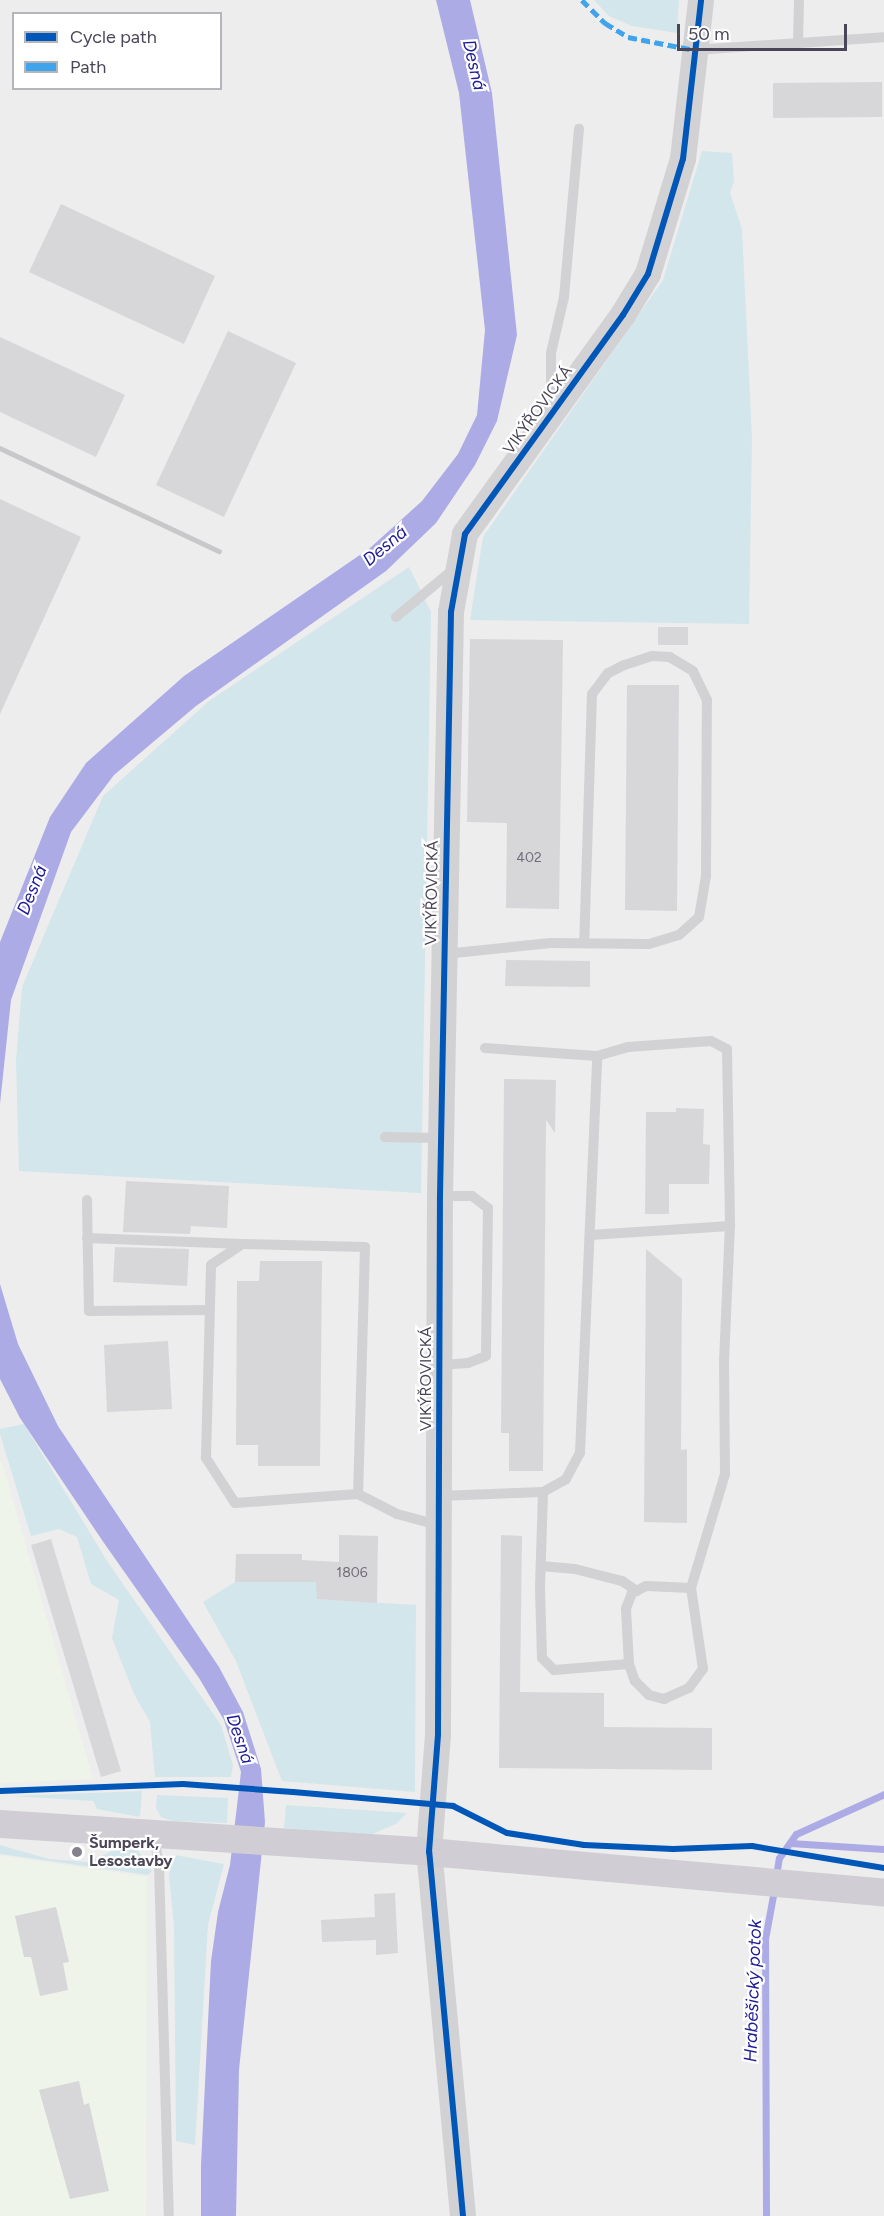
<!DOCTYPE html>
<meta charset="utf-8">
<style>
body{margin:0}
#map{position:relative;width:884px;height:2216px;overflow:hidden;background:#ededed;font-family:Figtree,sans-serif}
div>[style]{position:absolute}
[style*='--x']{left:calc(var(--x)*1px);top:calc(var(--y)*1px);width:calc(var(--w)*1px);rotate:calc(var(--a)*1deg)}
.commercial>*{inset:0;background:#eef4e9}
.green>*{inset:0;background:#d3e6eb}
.water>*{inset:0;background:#adabe5}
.stream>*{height:7px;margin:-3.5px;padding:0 3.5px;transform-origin:3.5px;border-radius:3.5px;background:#adabe5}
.building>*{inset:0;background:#d7d6d9}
.service>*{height:10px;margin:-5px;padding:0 5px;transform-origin:5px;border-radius:5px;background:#d2d1d4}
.tertiary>*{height:26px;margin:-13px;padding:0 13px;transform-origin:13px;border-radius:13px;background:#d2d1d4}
.secondary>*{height:28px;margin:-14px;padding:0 14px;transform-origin:14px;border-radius:14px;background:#d0ced4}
.rail>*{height:4.5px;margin:-2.25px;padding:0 2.25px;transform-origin:2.25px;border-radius:2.25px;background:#c8c8ca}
.quiet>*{height:4.5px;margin-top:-2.25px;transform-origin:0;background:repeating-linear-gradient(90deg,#40a4ed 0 9px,transparent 0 13.5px)}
.cycleway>*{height:6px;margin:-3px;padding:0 3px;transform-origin:3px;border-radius:3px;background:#0057b8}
.dots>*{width:16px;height:16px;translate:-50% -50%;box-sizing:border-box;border:3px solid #fff;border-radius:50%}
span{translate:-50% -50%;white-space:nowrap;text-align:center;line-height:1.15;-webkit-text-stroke:4.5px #fff;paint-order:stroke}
.number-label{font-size:14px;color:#706c79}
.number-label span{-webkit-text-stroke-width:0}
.street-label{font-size:16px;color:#4b4657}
.poi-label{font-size:16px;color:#4b4657;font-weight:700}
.left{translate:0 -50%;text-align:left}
.water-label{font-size:18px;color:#1d1b96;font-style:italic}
.legend{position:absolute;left:12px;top:12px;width:210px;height:78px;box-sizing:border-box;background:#fff;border:2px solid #b7b5bc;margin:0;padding:8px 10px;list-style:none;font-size:18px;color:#4b4657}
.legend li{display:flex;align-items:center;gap:12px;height:30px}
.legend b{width:30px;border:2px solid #b7b5bc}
.scale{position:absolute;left:677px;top:24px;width:170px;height:27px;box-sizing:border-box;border:3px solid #4b4657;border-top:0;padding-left:8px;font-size:18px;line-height:21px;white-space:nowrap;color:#4b4657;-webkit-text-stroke:4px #fff;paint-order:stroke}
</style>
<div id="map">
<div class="commercial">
<i style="clip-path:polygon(0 1458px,7px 1480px,93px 1779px,0 1783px)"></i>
<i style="clip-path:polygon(5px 1856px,147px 1877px,146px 2216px,0 2216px,0 1857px)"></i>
</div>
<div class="green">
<i style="clip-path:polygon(594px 0,679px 0,677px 33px,632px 26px,609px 16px)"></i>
<i style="clip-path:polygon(702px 151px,732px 153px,734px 181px,730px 193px,742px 229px,752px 438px,749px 624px,470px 620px,483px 537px,663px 280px)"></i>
<i style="clip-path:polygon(409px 567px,431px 612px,421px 1193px,19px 1171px,16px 1061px,22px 987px,103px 796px,209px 701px)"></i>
<i style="clip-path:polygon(24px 1424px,107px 1561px,221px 1725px,233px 1765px,231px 1777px,155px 1777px,150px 1722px,134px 1694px,112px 1638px,119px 1600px,91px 1584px,77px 1537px,59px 1529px,31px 1536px,0 1434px,0 1429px)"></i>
<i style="clip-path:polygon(317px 1581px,317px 1599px,416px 1605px,415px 1792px,282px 1781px,236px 1661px,203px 1602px,235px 1582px)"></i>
<i style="clip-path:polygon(142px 1791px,140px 1817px,97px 1809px,93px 1801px,11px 1796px)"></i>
<i style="clip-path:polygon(157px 1795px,228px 1798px,227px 1823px,173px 1821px,161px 1817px,156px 1808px)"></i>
<i style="clip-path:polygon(286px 1805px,407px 1813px,396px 1824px,370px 1835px,284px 1828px)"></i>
<i style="clip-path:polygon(0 1845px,49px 1859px,88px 1862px,112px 1851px,137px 1849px,152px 1871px,148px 1875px,0 1854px)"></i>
<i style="clip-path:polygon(175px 1855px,224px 1864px,208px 1925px,195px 2145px,176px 2141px,174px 1927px,169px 1874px)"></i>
</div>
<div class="water">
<i style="clip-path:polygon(436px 0,470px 0,492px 93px,517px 335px,497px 421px,475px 465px,436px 523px,386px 571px,196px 706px,114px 775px,71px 832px,11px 1000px,0 1104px,0 942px,50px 817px,86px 763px,184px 676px,370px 548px,422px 501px,458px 454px,477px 415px,485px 330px,459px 93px)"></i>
<i style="clip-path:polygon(0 1284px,18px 1344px,58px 1426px,219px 1667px,243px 1712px,261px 1769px,265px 1822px,239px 2070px,236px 2216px,201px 2216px,201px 2165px,211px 1961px,218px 1912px,230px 1865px,241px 1772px,224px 1720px,199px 1678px,104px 1543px,20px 1418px,0 1379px)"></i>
</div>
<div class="stream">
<i style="--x:790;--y:1843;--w:94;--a:3.7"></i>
<i style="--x:776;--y:1876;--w:18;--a:-81"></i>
<i style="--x:779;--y:1858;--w:29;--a:-55"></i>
<i style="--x:796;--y:1834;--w:97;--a:-24.4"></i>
<i style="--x:766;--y:2216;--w:277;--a:-90.2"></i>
<i style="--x:765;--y:1939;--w:50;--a:-79.6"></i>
</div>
<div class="building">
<i style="clip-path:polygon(882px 82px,882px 117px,773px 118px,773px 83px)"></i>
<i style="clip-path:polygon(61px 204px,215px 276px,184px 344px,29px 272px)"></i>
<i style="clip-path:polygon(228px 331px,296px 363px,224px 517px,156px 485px)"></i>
<i style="clip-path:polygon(0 337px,125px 395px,96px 457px,0 412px)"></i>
<i style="clip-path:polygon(0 499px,81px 537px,0 714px)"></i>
<i style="clip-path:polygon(658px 627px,688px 627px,688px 645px,658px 645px)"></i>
<i style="clip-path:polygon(470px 639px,563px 640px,559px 909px,506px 908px,507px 823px,467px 822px)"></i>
<i style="clip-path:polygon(627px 685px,679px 685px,677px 911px,625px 910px)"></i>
<i style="clip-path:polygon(506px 960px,590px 961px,590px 987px,505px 986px)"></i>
<i style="clip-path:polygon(504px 1079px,556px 1080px,555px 1133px,546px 1120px,543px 1471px,509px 1471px,509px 1433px,501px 1433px)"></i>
<i style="clip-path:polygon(676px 1108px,704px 1109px,703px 1144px,710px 1145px,709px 1184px,669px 1184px,669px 1214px,645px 1214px,646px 1112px,676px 1112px)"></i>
<i style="clip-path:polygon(126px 1181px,229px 1186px,227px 1228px,191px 1226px,190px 1234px,123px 1232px)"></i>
<i style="clip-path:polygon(115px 1247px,189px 1249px,187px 1286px,113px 1282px)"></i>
<i style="clip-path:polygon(646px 1249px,682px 1279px,681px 1450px,687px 1449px,687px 1523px,644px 1522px)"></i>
<i style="clip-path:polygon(260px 1261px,322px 1261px,320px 1466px,258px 1466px,258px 1445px,236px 1445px,237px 1281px,259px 1281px)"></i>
<i style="clip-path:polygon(168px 1341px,172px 1409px,107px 1412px,104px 1345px)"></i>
<i style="clip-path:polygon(339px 1535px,378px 1536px,377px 1603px,317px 1599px,316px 1582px,235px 1582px,236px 1554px,302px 1554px,302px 1560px,339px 1562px)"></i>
<i style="clip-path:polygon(501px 1535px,522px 1536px,520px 1692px,604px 1693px,604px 1727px,712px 1728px,712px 1770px,499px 1768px)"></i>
<i style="clip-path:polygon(51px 1539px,121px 1771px,101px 1777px,31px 1545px)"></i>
<i style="clip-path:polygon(395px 1893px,398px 1953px,376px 1955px,376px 1940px,322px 1942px,321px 1920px,375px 1917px,374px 1894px)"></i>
<i style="clip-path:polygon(56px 1907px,69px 1962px,63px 1963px,68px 1990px,40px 1996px,31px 1957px,24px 1957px,15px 1916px)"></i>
<i style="clip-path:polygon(79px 2081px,84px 2105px,89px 2103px,109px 2191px,70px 2199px,39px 2090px)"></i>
</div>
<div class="service">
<i style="--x:798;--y:42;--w:42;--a:-88.6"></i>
<i style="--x:695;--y:50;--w:189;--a:-3.9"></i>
<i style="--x:551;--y:407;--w:54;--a:-90"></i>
<i style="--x:551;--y:353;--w:57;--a:-76.9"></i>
<i style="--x:564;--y:297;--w:169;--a:-84.9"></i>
<i style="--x:396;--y:617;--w:77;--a:-39.7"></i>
<i style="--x:445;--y:954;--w:106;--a:-6"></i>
<i style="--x:550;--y:943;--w:99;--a:0.6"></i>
<i style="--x:649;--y:944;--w:31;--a:-17"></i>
<i style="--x:679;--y:935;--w:27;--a:-42"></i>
<i style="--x:699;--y:917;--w:42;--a:-80.3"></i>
<i style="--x:706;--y:876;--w:176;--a:-89.7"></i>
<i style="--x:707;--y:700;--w:32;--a:-116"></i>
<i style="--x:693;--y:671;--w:27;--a:-149"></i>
<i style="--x:670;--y:657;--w:18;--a:-177"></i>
<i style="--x:652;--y:656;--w:29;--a:162"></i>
<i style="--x:624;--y:665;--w:18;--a:153"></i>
<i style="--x:608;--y:673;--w:26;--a:127"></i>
<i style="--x:592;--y:694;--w:249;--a:91.8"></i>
<i style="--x:485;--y:1048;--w:112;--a:4.1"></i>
<i style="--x:385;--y:1137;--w:56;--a:1"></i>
<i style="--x:440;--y:1196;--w:32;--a:0"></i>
<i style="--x:472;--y:1196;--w:20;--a:37"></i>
<i style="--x:488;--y:1208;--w:148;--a:90.8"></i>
<i style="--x:486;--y:1356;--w:19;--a:159"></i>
<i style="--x:468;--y:1363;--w:27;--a:176"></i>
<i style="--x:87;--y:1200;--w:111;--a:89"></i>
<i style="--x:89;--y:1311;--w:121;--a:-0.5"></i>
<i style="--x:87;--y:1238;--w:155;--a:2.2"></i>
<i style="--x:543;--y:1492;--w:98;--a:91.8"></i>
<i style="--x:540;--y:1590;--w:68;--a:88.3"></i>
<i style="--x:542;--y:1658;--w:17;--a:45"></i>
<i style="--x:554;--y:1670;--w:75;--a:-4.6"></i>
<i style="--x:358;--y:1494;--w:123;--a:175.8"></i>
<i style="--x:235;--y:1503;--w:54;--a:-122.8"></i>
<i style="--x:206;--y:1458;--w:193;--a:-88.5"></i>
<i style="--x:211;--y:1265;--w:37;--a:-34"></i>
<i style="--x:242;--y:1244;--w:123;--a:1.4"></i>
<i style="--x:365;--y:1247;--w:247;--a:91.6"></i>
<i style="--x:358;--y:1494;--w:44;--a:27.1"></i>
<i style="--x:397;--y:1514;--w:42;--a:15"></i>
<i style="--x:439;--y:1496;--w:104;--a:-2.2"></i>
<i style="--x:543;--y:1492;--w:26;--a:-29"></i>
<i style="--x:566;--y:1479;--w:30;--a:-62"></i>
<i style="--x:580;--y:1453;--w:397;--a:-87.5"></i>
<i style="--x:597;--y:1056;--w:32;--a:-16"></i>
<i style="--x:628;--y:1047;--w:83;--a:-4.1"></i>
<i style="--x:711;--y:1041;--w:18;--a:27"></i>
<i style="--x:727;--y:1049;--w:177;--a:89"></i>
<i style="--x:730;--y:1226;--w:140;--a:176.3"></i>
<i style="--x:541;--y:1566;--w:34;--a:5"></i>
<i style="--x:575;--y:1569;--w:49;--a:14.3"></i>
<i style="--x:622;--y:1581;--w:18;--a:34"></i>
<i style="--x:691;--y:1588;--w:45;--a:-177.5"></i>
<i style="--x:646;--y:1586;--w:16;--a:153"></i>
<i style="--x:632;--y:1593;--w:17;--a:111"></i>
<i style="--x:626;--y:1609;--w:55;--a:86.9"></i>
<i style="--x:629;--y:1664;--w:18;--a:71"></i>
<i style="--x:635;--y:1681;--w:20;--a:45"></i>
<i style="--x:649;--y:1695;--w:16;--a:15"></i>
<i style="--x:664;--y:1699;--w:27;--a:-24"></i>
<i style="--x:689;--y:1688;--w:24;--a:-54"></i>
<i style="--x:703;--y:1669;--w:82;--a:-98.4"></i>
<i style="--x:691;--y:1588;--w:119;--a:-73.4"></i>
<i style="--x:725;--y:1474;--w:112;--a:-90.5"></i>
<i style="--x:724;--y:1362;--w:136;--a:-87.5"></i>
<i style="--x:154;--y:1835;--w:30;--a:81"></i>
<i style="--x:159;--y:1865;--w:351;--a:88.4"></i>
</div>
<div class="tertiary">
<i style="--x:463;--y:2216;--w:366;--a:-95.3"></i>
<i style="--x:429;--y:1852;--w:118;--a:-85.6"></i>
<i style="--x:438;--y:1734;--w:538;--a:-89.79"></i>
<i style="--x:440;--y:1196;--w:584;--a:-88.92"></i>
<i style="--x:451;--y:612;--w:79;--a:-79.8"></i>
<i style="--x:465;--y:534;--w:270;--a:-54.2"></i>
<i style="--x:623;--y:315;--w:48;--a:-58.6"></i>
<i style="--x:648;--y:274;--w:120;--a:-73.1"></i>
<i style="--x:683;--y:159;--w:160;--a:-83.5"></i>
</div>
<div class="secondary">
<i style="--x:0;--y:1824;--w:430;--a:3.7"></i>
<i style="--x:429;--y:1852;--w:457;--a:5.1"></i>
</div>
<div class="rail">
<i style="--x:0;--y:448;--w:242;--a:25.2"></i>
</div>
<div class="quiet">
<i style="--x:582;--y:0;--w:33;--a:45"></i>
<i style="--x:605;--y:23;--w:27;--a:31"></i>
<i style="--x:628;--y:37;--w:68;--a:11"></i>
</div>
<div class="cycleway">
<i style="--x:0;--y:1791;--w:183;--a:-2.2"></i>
<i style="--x:183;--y:1784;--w:110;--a:4.2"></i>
<i style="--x:293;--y:1792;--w:161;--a:5"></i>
<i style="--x:453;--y:1806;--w:60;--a:26.6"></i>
<i style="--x:507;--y:1833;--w:78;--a:8.9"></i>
<i style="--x:584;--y:1845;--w:89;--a:2.6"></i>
<i style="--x:673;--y:1849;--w:79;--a:-2.2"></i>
<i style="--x:752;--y:1846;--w:134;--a:9.5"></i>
<i style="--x:463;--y:2216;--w:366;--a:-95.3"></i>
<i style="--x:429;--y:1852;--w:118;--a:-85.6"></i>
<i style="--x:438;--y:1734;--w:538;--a:-89.79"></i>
<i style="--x:440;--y:1196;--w:584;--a:-88.92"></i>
<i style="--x:451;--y:612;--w:79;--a:-79.8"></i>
<i style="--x:465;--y:534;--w:270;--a:-54.2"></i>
<i style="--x:623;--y:315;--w:48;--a:-58.6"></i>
<i style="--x:648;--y:274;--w:120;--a:-73.1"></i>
<i style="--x:683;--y:159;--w:160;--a:-83.5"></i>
</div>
<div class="dots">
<i style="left:77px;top:1852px;background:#84808c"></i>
</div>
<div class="number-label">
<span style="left:529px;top:858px">402</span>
<span style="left:352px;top:1573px">1806</span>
</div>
<div class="street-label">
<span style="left:538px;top:410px;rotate:-54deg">VIKÝŘOVICKÁ</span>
<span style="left:432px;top:893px;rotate:-89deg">VIKÝŘOVICKÁ</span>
<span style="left:426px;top:1379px;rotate:-90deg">VIKÝŘOVICKÁ</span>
</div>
<div class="poi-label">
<span class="left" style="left:89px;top:1852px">Šumperk,<br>Lesostavby</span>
</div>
<div class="water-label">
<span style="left:474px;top:65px;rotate:77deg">Desná</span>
<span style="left:385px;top:546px;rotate:-40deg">Desná</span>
<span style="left:32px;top:890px;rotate:-68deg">Desná</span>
<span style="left:240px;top:1739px;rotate:71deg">Desná</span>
<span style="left:753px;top:1991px;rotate:-88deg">Hraběšický potok</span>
</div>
<ul class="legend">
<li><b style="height:8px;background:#0057b8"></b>Cycle path</li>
<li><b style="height:8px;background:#40a4ed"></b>Path</li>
</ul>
<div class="scale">50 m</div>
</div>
